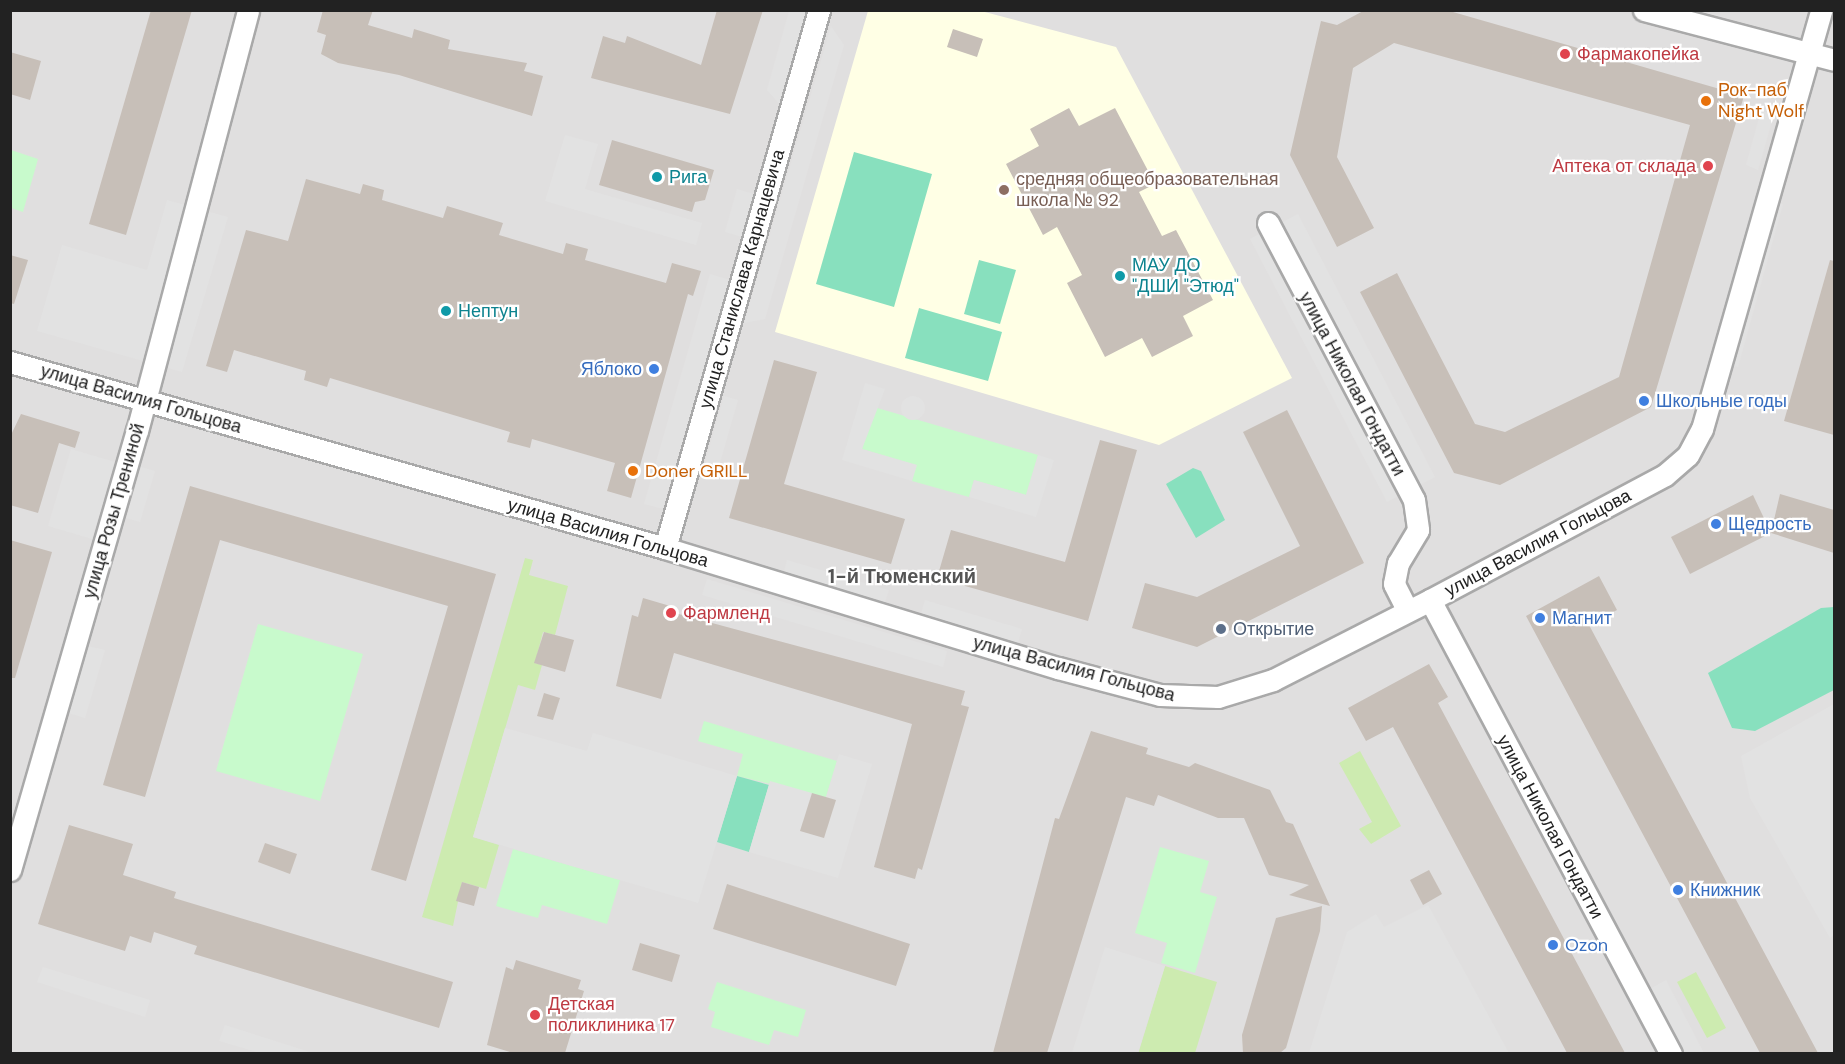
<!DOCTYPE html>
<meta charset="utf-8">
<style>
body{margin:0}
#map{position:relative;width:1845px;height:1064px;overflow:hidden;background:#f2efe9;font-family:"DM Sans",sans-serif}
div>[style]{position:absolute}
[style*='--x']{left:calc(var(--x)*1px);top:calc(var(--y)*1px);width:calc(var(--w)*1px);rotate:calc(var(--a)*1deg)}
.residential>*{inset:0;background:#e0dfdf}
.education>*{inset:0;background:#ffffe5}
.grass>*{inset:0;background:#cdebb0}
.park>*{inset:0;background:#c8facc}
.pitch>*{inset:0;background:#88e0be}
.parking>*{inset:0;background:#e2e2e2}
.round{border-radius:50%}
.building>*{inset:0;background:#c7bfb8}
.roads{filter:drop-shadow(2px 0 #a9a9a9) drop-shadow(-2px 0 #a9a9a9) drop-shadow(0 2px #a9a9a9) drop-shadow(0 -2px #a9a9a9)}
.minor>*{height:21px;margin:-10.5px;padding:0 10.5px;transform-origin:10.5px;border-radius:10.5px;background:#fff}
.dots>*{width:16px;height:16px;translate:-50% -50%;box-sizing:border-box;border:3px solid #fff;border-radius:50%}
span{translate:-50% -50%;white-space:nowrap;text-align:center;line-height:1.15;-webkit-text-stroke:4.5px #fff;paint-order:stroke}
.health-label{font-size:18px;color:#be3a42}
.left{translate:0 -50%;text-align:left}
.right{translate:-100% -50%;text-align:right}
.food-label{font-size:18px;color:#c56008}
.culture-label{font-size:18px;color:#0d838f}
.education-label{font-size:18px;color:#785e54}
.street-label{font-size:18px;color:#222}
.shop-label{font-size:18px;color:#366cbe}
.service-label{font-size:18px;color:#4e5e75}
.neighbourhood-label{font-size:20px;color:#555;font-weight:700}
.frame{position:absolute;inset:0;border:12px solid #222;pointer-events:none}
</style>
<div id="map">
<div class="residential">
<i style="clip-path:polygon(11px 11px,1834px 11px,1834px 1053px,11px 1053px)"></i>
</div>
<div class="education">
<i style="clip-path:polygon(868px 11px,981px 11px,1116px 47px,1292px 378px,1159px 445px,775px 332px)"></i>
</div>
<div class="grass">
<i style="clip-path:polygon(525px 558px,533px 560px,529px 575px,568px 586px,555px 635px,543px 632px,535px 663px,542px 665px,535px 690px,518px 685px,473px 837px,499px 845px,486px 889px,462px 882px,453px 926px,422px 917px)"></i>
<i style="clip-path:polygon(1360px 751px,1401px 826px,1371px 844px,1359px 829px,1372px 822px,1339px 763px)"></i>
<i style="clip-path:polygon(1165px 966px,1217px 982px,1195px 1053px,1138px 1054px)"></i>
<i style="clip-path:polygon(1696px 972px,1726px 1028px,1707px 1038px,1677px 982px)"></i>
</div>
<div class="park">
<i style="clip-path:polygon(11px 150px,38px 159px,23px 212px,11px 208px)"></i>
<i style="clip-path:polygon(874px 407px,1038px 455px,1026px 495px,974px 480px,969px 497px,912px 481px,916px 465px,862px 449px)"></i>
<i style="clip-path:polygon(258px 624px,363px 654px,320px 801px,216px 771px)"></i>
<i style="clip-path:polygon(704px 721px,837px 761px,826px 797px,737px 776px,743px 754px,698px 741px)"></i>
<i style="clip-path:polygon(1160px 847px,1209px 861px,1200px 892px,1217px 897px,1195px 973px,1161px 963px,1167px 943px,1135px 933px)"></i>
<i style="clip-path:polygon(513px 849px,620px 880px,607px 924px,542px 905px,538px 918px,496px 906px)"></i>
<i style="clip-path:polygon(717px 982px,806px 1010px,798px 1037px,774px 1030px,769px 1045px,711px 1027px,715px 1012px,708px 1009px)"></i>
</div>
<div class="pitch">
<i style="clip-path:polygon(854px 152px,932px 174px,894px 307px,816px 284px)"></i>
<i style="clip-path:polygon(979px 260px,1016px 270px,1000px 324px,964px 314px)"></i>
<i style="clip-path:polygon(919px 308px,1002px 332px,988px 381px,905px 358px)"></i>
<i style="clip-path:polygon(1193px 468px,1201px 471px,1225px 520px,1196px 538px,1166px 484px)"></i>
<i style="clip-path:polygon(1834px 607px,1834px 690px,1755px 731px,1732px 728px,1708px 673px,1821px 608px)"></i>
<i style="clip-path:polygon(737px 776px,769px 785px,749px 852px,717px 842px)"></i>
</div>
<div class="parking">
<i style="clip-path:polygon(789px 11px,809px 11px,782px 107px,767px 90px)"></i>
<i style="clip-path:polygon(831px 26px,844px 45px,765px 319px,744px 323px)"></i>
<i style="clip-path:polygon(1761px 111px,1774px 114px,1758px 170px,1746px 165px)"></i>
<i style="clip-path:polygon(565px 135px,598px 144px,585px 189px,702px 223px,696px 245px,545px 201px)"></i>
<i style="clip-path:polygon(737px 189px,754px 194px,742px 237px,725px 232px)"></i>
<i style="clip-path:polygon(1767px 199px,1783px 204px,1738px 367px,1721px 360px)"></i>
<i style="clip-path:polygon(167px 200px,228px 217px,182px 372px,37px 331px,62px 245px,147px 270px)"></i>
<i style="clip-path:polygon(1298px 214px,1435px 477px,1387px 502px,1250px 239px)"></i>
<i style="clip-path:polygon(710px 274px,730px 280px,663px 509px,644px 504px)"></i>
<i style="clip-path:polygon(865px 383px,885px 389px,862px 449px,917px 465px,912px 481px,842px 460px)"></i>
<i class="round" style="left:901px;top:396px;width:24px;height:24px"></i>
<i style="clip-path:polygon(724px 396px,738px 400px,719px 466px,705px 462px)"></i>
<i style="clip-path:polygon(71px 449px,115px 462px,92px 539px,48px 526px)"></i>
<i style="clip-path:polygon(1038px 455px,1054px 460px,1036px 517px,969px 497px,974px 480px,1026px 495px)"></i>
<i style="clip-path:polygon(141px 467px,155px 471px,140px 522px,126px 518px)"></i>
<i style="clip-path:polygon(787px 560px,889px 590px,884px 605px,783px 575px)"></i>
<i style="clip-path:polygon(707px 579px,947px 651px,943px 667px,702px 595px)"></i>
<i style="clip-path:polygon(925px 600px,1022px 629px,1017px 646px,920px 617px)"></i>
<i style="clip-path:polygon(88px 646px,105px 650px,85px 718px,68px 713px)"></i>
<i style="clip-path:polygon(1834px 704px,1834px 935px,1830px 938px,1750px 798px,1741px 756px)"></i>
<i style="clip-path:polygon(505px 728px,587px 751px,593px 733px,737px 776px,698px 903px,473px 837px)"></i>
<i style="clip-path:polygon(839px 754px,872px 764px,838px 878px,749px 852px,770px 781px,812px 793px,801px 830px,824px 838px,835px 800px,826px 797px)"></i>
<i style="clip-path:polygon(1428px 905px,1509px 1053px,1309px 1053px,1347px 932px,1376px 914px,1384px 927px)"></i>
<i style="clip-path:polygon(1105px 947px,1165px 966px,1138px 1053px,1072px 1053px)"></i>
<i style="clip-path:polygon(43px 967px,150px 1000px,145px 1017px,37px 982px)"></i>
<i style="clip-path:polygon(1666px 980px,1704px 1053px,1682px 1053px,1648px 990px)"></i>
<i style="clip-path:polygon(225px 1025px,313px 1053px,260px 1053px,219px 1041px)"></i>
</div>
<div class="building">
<i style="clip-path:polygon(151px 10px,192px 10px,126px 235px,89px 224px)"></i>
<i style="clip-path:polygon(323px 10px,373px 10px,368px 25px,412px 38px,414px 29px,450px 40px,448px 49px,527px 63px,524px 71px,543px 76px,532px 116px,399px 75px,338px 63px,321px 54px,326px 35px,317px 32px)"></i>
<i style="clip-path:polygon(717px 10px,763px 10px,730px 114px,591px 78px,603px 36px,625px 43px,627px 36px,701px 65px)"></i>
<i style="clip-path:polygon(1365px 10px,1446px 10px,1744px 96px,1651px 407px,1500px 485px,1454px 473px,1360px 292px,1397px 273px,1475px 424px,1505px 432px,1619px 377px,1690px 125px,1394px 43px,1353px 68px,1337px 157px,1374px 228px,1337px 247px,1290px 155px,1321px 21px,1337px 25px)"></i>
<i style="clip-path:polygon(953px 29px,983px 39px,977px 57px,947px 47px)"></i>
<i style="clip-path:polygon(10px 52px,41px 61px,30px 100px,10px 94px)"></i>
<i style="clip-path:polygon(1069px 108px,1079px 126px,1115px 108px,1155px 184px,1139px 192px,1162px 236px,1176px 230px,1213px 300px,1183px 316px,1193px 336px,1152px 357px,1142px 338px,1105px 357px,1067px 283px,1082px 275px,1057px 227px,1043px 235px,1006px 164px,1039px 146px,1030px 129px)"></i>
<i style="clip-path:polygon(612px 140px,714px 170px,705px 200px,695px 202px,692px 212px,599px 185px)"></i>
<i style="clip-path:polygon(306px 179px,360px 194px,363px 184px,384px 190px,382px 200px,443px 218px,447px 206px,503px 223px,499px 235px,563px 254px,566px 243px,588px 249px,585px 260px,666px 283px,672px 263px,701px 271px,693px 296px,688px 294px,631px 498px,607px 491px,615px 463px,532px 439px,530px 448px,507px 442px,510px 432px,330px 378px,327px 387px,304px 380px,306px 371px,234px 350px,227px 372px,206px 366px,246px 230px,288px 241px)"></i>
<i style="clip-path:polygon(10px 255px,28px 260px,14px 304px,10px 303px)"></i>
<i style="clip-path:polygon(1830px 260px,1834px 261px,1834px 435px,1784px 421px)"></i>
<i style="clip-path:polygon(774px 360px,817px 372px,784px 484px,905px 519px,891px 564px,729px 518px)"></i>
<i style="clip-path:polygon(1287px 410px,1364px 563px,1197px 647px,1132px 628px,1145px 583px,1197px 597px,1300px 546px,1243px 432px)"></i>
<i style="clip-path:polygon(21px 414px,80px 432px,75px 448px,59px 443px,38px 513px,10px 505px,10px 437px)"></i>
<i style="clip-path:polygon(1100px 440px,1137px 450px,1088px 621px,937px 578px,951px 530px,1065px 562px)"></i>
<i style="clip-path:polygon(190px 486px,496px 574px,406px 881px,371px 870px,448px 606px,220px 540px,145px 797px,103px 785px)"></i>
<i style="clip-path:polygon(1780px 494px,1834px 510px,1834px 553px,1771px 533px)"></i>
<i style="clip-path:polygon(1753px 495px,1771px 533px,1690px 574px,1671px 537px)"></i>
<i style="clip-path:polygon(10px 540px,52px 552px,15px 678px,10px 678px)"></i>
<i style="clip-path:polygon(1599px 576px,1617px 610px,1589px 625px,1818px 1053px,1760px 1053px,1526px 616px)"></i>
<i style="clip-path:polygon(643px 598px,677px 608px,675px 613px,965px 691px,961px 705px,969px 707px,922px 870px,918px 868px,915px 879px,874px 867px,912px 724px,674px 653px,661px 699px,616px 686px,632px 615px,638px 617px)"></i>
<i style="clip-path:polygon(544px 632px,574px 640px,565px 672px,534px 663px)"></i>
<i style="clip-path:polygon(1429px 664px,1448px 697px,1438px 703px,1625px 1053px,1567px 1053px,1393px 727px,1366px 741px,1348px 708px)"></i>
<i style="clip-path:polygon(544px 693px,560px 698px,553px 720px,537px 716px)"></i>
<i style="clip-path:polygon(1091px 731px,1148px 748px,1146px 754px,1189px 767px,1195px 763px,1270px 790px,1286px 822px,1293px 824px,1330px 906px,1289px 895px,1309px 885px,1269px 875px,1244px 818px,1218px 818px,1158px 795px,1154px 806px,1126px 797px,1047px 1053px,993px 1053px,1055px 818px,1059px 819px)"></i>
<i style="clip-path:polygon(812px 793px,836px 800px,824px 838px,800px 831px)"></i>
<i style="clip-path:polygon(69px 825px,133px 844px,123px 875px,176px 892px,174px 898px,453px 982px,439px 1028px,194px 954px,197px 946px,154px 932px,151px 943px,130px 936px,125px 951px,38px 924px)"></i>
<i style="clip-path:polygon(265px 843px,297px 854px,290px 874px,258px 862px)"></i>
<i style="clip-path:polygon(1429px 870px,1442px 894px,1423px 905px,1410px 880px)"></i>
<i style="clip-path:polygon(462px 882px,479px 887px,474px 906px,456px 901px)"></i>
<i style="clip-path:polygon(727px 884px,910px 944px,896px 986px,713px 929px)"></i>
<i style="clip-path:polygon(1322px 906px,1320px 931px,1286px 1048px,1280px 1053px,1243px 1053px,1242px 1035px,1276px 918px)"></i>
<i style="clip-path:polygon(640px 943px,680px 955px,672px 982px,632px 970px)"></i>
<i style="clip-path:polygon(516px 960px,581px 980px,578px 989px,584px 991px,565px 1053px,513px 1053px,487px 1045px,506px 967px,513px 970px)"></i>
</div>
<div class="roads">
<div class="minor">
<i style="--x:1644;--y:10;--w:196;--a:14.7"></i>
<i style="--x:1268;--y:223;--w:313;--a:62.2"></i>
<i style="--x:1414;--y:500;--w:30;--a:82"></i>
<i style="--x:1418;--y:530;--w:39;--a:121"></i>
<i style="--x:1398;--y:563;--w:21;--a:101"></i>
<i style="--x:1394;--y:584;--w:30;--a:63"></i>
<i style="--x:10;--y:362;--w:681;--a:15.85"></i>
<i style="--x:665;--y:548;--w:411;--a:17"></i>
<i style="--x:1058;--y:668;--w:106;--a:14.8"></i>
<i style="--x:1160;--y:695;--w:58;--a:2"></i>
<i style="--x:1218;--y:697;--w:58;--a:-17.2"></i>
<i style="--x:1273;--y:680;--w:176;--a:-27"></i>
<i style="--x:1430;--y:600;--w:266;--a:-28"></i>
<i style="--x:1665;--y:475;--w:30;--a:-41"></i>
<i style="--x:1688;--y:455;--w:30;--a:-62"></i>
<i style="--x:1702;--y:429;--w:436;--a:-74.1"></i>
<i style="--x:665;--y:548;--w:560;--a:-74.03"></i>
<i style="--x:1430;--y:600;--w:514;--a:62.04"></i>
<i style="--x:10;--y:870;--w:457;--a:-73.9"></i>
<i style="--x:137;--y:431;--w:435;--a:-75.2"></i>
</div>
</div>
<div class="dots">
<i style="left:1565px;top:54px;background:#e0444e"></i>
<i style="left:1706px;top:101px;background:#e8710a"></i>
<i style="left:1708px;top:166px;background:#e0444e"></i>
<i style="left:657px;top:177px;background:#0f9aa8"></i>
<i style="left:1004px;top:190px;background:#8d6e63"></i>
<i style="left:1120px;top:276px;background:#0f9aa8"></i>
<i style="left:446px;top:311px;background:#0f9aa8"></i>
<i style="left:654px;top:369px;background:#3f7fe0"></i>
<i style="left:1644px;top:401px;background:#3f7fe0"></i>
<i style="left:633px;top:471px;background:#e8710a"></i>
<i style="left:1716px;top:524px;background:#3f7fe0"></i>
<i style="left:671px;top:613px;background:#e0444e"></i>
<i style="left:1540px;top:618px;background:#3f7fe0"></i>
<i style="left:1221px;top:629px;background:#5c6f8a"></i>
<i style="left:1678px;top:890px;background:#3f7fe0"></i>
<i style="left:1553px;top:945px;background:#3f7fe0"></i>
<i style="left:535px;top:1015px;background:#e0444e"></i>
</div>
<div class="health-label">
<span class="left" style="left:1577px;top:54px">Фармакопейка</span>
<span class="right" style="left:1696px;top:166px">Аптека от склада</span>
<span class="left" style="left:683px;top:613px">Фармленд</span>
<span class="left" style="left:548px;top:1015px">Детская<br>поликлиника 17</span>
</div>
<div class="food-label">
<span class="left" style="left:1718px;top:101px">Рок-паб<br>Night Wolf</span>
<span class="left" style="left:645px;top:471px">Doner GRILL</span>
</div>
<div class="culture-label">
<span class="left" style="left:669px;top:177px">Рига</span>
<span class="left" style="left:1132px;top:276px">МАУ ДО<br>"ДШИ "Этюд"</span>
<span class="left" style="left:458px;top:311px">Нептун</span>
</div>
<div class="education-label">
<span class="left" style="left:1016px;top:190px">средняя общеобразовательная<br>школа № 92</span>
</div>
<div class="street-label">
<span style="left:742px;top:279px;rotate:-74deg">улица Станислава Карнацевича</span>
<span style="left:1352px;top:384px;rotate:62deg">улица Николая Гондатти</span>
<span style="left:141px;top:399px;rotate:16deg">улица Василия Гольцова</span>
<span style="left:114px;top:511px;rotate:-74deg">улица Розы Трениной</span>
<span style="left:608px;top:533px;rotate:16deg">улица Василия Гольцова</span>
<span style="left:1538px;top:543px;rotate:-28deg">улица Василия Гольцова</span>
<span style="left:1074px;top:669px;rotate:15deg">улица Василия Гольцова</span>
<span style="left:1550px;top:827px;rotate:62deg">улица Николая Гондатти</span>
</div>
<div class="shop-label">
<span class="right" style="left:642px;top:369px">Яблоко</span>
<span class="left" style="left:1656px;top:401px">Школьные годы</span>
<span class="left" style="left:1728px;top:524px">Щедрость</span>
<span class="left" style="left:1552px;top:618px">Магнит</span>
<span class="left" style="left:1690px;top:890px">Книжник</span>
<span class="left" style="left:1565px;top:945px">Ozon</span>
</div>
<div class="service-label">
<span class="left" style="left:1233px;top:629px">Открытие</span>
</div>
<div class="neighbourhood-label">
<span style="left:902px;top:576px">1-й Тюменский</span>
</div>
<div class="frame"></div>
</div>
